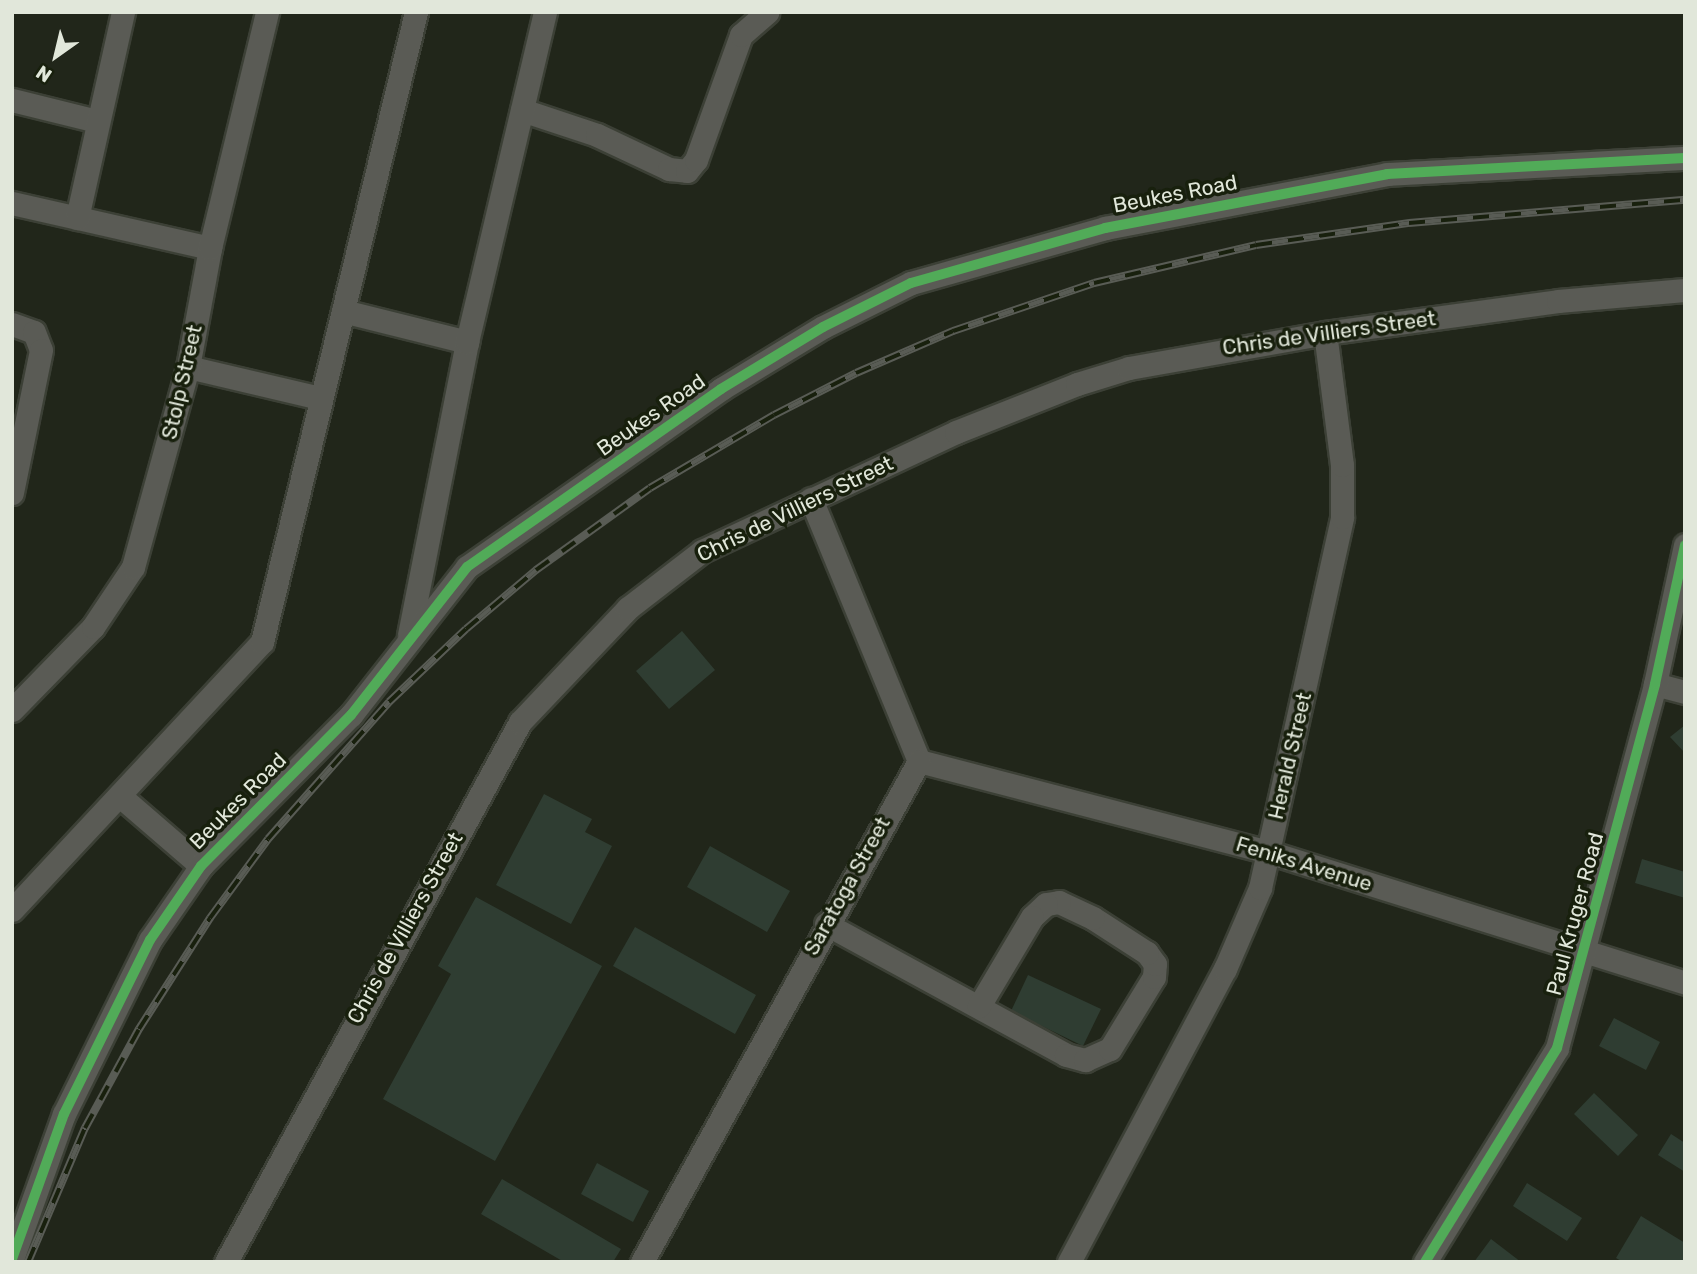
<!DOCTYPE html>
<style>
body{margin:0}
#map{position:relative;width:1697px;height:1274px;overflow:hidden;background:#21261a;font-family:Rubik,sans-serif}
div>[style]{position:absolute}
[style*='--x']{left:calc(var(--x)*1px);top:calc(var(--y)*1px);width:calc(var(--w)*1px);rotate:calc(var(--a)*1deg)}
.building>*{inset:0;background:#2f3d32}
.roads{filter:drop-shadow(2px 0 #3c4036) drop-shadow(-2px 0 #3c4036) drop-shadow(0 2px #3c4036) drop-shadow(0 -2px #3c4036)}
.minor>*{height:23px;margin:-11.5px;padding:0 11.5px;transform-origin:11.5px;border-radius:11.5px;background:#5a5b55}
.rail>*{height:8px;margin-top:-4px;transform-origin:0;background:repeating-linear-gradient(90deg,#18200d 0 16px,#595c55 0 32px);box-sizing:border-box;border-block:2px solid #595c55}
.cycleway>*{height:10px;margin:-5px;padding:0 5px;transform-origin:5px;border-radius:5px;background:#51ab58}
span{translate:-50% -50%;white-space:nowrap;text-align:center;line-height:1.15;-webkit-text-stroke:7px #18200d;paint-order:stroke}
.street-label{font-size:21px;color:#e1e7da}
.frame{position:absolute;inset:0;border:14px solid #e1e7da;pointer-events:none}
.north{position:absolute;left:21px;top:21px;width:70px;height:70px;-webkit-text-stroke:5px #18200d;paint-order:stroke;rotate:214deg;font-size:19px;font-weight:700;line-height:28px;text-align:center;color:#e1e7da}
.north::after{content:'';display:block;margin:auto;width:24px;height:32px;background:#e1e7da;clip-path:polygon(50% 0,100% 100%,50% 72%,0 100%)}
</style>
<div id="map">
<div class="building">
<i style="clip-path:polygon(682px 631px,715px 670px,669px 709px,636px 671px)"></i>
<i style="clip-path:polygon(1685px 725px,1685px 753px,1670px 737px)"></i>
<i style="clip-path:polygon(544px 794px,592px 819px,585px 832px,612px 846px,571px 924px,496px 885px)"></i>
<i style="clip-path:polygon(710px 846px,790px 891px,767px 932px,687px 887px)"></i>
<i style="clip-path:polygon(1642px 859px,1685px 872px,1685px 898px,1635px 883px)"></i>
<i style="clip-path:polygon(476px 897px,602px 966px,495px 1161px,383px 1099px,451px 974px,438px 966px)"></i>
<i style="clip-path:polygon(635px 927px,756px 995px,735px 1034px,613px 966px)"></i>
<i style="clip-path:polygon(1028px 975px,1101px 1009px,1083px 1046px,1011px 1011px)"></i>
<i style="clip-path:polygon(1614px 1018px,1660px 1042px,1646px 1070px,1599px 1046px)"></i>
<i style="clip-path:polygon(1594px 1093px,1638px 1135px,1618px 1156px,1574px 1114px)"></i>
<i style="clip-path:polygon(1671px 1134px,1685px 1143px,1685px 1172px,1658px 1155px)"></i>
<i style="clip-path:polygon(597px 1163px,649px 1191px,633px 1222px,581px 1194px)"></i>
<i style="clip-path:polygon(502px 1179px,621px 1249px,613px 1262px,564px 1262px,481px 1214px)"></i>
<i style="clip-path:polygon(1527px 1183px,1582px 1218px,1567px 1241px,1513px 1206px)"></i>
<i style="clip-path:polygon(1641px 1216px,1685px 1243px,1685px 1262px,1623px 1262px,1616px 1258px)"></i>
<i style="clip-path:polygon(1491px 1239px,1521px 1262px,1474px 1262px)"></i>
</div>
<div class="roads">
<div class="minor">
<i style="--x:12;--y:100;--w:88;--a:13.9"></i>
<i style="--x:522;--y:110;--w:79;--a:18.4"></i>
<i style="--x:597;--y:135;--w:80;--a:25.3"></i>
<i style="--x:669;--y:169;--w:18;--a:6"></i>
<i style="--x:687;--y:171;--w:14;--a:-51"></i>
<i style="--x:696;--y:160;--w:133;--a:-70.2"></i>
<i style="--x:741;--y:35;--w:35;--a:-41"></i>
<i style="--x:12;--y:203;--w:203;--a:12.8"></i>
<i style="--x:77;--y:218;--w:211;--a:-77.4"></i>
<i style="--x:343;--y:311;--w:128;--a:14"></i>
<i style="--x:12;--y:324;--w:23;--a:20"></i>
<i style="--x:34;--y:332;--w:19;--a:69"></i>
<i style="--x:41;--y:350;--w:146;--a:101.5"></i>
<i style="--x:188;--y:367;--w:136;--a:13.2"></i>
<i style="--x:811;--y:499;--w:283;--a:67.6"></i>
<i style="--x:409;--y:635;--w:299;--a:-78.8"></i>
<i style="--x:467;--y:342;--w:339;--a:-76.7"></i>
<i style="--x:1655;--y:684;--w:31;--a:15"></i>
<i style="--x:12;--y:710;--w:116;--a:-45.7"></i>
<i style="--x:93;--y:627;--w:72;--a:-56.3"></i>
<i style="--x:133;--y:567;--w:207;--a:-74.6"></i>
<i style="--x:188;--y:367;--w:121;--a:-79.5"></i>
<i style="--x:210;--y:248;--w:243;--a:-76.4"></i>
<i style="--x:919;--y:761;--w:361;--a:14.6"></i>
<i style="--x:1268;--y:852;--w:437;--a:17.4"></i>
<i style="--x:120;--y:796;--w:107;--a:40.8"></i>
<i style="--x:12;--y:910;--w:367;--a:-47"></i>
<i style="--x:262;--y:642;--w:649;--a:-76.26"></i>
<i style="--x:826;--y:924;--w:273;--a:28.6"></i>
<i style="--x:1066;--y:1055;--w:20;--a:15"></i>
<i style="--x:1085;--y:1060;--w:27;--a:-24"></i>
<i style="--x:1110;--y:1049;--w:84;--a:-58.6"></i>
<i style="--x:1154;--y:977;--w:13;--a:-86"></i>
<i style="--x:1155;--y:964;--w:14;--a:-126"></i>
<i style="--x:1147;--y:953;--w:64;--a:-147.1"></i>
<i style="--x:1093;--y:918;--w:38;--a:-155"></i>
<i style="--x:1059;--y:902;--w:13;--a:171"></i>
<i style="--x:1046;--y:904;--w:19;--a:137"></i>
<i style="--x:1032;--y:917;--w:104;--a:120.8"></i>
<i style="--x:12;--y:1259;--w:154;--a:-70.3"></i>
<i style="--x:64;--y:1114;--w:194;--a:-63.7"></i>
<i style="--x:150;--y:940;--w:90;--a:-55.4"></i>
<i style="--x:201;--y:866;--w:213;--a:-45.2"></i>
<i style="--x:351;--y:715;--w:188;--a:-51.9"></i>
<i style="--x:467;--y:567;--w:310;--a:-35"></i>
<i style="--x:721;--y:389;--w:119;--a:-31.3"></i>
<i style="--x:823;--y:327;--w:98;--a:-26.6"></i>
<i style="--x:911;--y:283;--w:202;--a:-15.8"></i>
<i style="--x:1105;--y:228;--w:287;--a:-10.8"></i>
<i style="--x:1387;--y:174;--w:298;--a:-3.1"></i>
<i style="--x:226;--y:1262;--w:615;--a:-61.43"></i>
<i style="--x:520;--y:722;--w:157;--a:-46.5"></i>
<i style="--x:628;--y:608;--w:93;--a:-37.6"></i>
<i style="--x:702;--y:551;--w:280;--a:-25.1"></i>
<i style="--x:956;--y:432;--w:130;--a:-21.6"></i>
<i style="--x:1077;--y:384;--w:54;--a:-17.1"></i>
<i style="--x:1129;--y:368;--w:199;--a:-10.1"></i>
<i style="--x:1325;--y:333;--w:235;--a:-7.8"></i>
<i style="--x:1558;--y:301;--w:127;--a:-5"></i>
<i style="--x:642;--y:1262;--w:572;--a:-61.06"></i>
<i style="--x:1069;--y:1262;--w:332;--a:-62"></i>
<i style="--x:1225;--y:969;--w:88;--a:-66.6"></i>
<i style="--x:1260;--y:888;--w:380;--a:-77.5"></i>
<i style="--x:1342;--y:517;--w:52;--a:-90"></i>
<i style="--x:1342;--y:465;--w:133;--a:-97.3"></i>
<i style="--x:1425;--y:1262;--w:251;--a:-58.3"></i>
<i style="--x:1557;--y:1048;--w:377;--a:-74.9"></i>
<i style="--x:1655;--y:684;--w:142;--a:-77.8"></i>
</div>
</div>
<div class="rail">
<i style="--x:28;--y:1262;--w:146;--a:-67"></i>
<i style="--x:85;--y:1128;--w:113;--a:-61.4"></i>
<i style="--x:139;--y:1029;--w:132;--a:-57.4"></i>
<i style="--x:210;--y:918;--w:98;--a:-53.7"></i>
<i style="--x:268;--y:839;--w:183;--a:-48.5"></i>
<i style="--x:389;--y:702;--w:106;--a:-43.5"></i>
<i style="--x:466;--y:629;--w:92;--a:-40.1"></i>
<i style="--x:536;--y:570;--w:140;--a:-35.7"></i>
<i style="--x:650;--y:488;--w:144;--a:-30.5"></i>
<i style="--x:774;--y:415;--w:92;--a:-27.1"></i>
<i style="--x:856;--y:373;--w:106;--a:-23.4"></i>
<i style="--x:953;--y:331;--w:149;--a:-18.8"></i>
<i style="--x:1094;--y:283;--w:166;--a:-13.2"></i>
<i style="--x:1256;--y:245;--w:155;--a:-8.2"></i>
<i style="--x:1409;--y:223;--w:277;--a:-4.8"></i>
</div>
<div class="cycleway">
<i style="--x:12;--y:1259;--w:154;--a:-70.3"></i>
<i style="--x:64;--y:1114;--w:194;--a:-63.7"></i>
<i style="--x:150;--y:940;--w:90;--a:-55.4"></i>
<i style="--x:201;--y:866;--w:213;--a:-45.2"></i>
<i style="--x:351;--y:715;--w:188;--a:-51.9"></i>
<i style="--x:467;--y:567;--w:310;--a:-35"></i>
<i style="--x:721;--y:389;--w:119;--a:-31.3"></i>
<i style="--x:823;--y:327;--w:98;--a:-26.6"></i>
<i style="--x:911;--y:283;--w:202;--a:-15.8"></i>
<i style="--x:1105;--y:228;--w:287;--a:-10.8"></i>
<i style="--x:1387;--y:174;--w:298;--a:-3.1"></i>
<i style="--x:1425;--y:1262;--w:251;--a:-58.3"></i>
<i style="--x:1557;--y:1048;--w:377;--a:-74.9"></i>
<i style="--x:1655;--y:684;--w:142;--a:-77.8"></i>
</div>
<div class="street-label">
<span style="left:1175px;top:194px;rotate:-11deg">Beukes Road</span>
<span style="left:1329px;top:333px;rotate:-8deg">Chris de Villiers Street</span>
<span style="left:182px;top:382px;rotate:-77deg">Stolp Street</span>
<span style="left:651px;top:415px;rotate:-35deg">Beukes Road</span>
<span style="left:795px;top:509px;rotate:-26deg">Chris de Villiers Street</span>
<span style="left:1290px;top:756px;rotate:-77deg">Herald Street</span>
<span style="left:238px;top:801px;rotate:-45deg">Beukes Road</span>
<span style="left:1304px;top:864px;rotate:17deg">Feniks Avenue</span>
<span style="left:847px;top:886px;rotate:-61deg">Saratoga Street</span>
<span style="left:1575px;top:914px;rotate:-75deg">Paul Kruger Road</span>
<span style="left:405px;top:928px;rotate:-61deg">Chris de Villiers Street</span>
</div>
<div class="frame"></div>
<div class="north">N</div>
</div>
